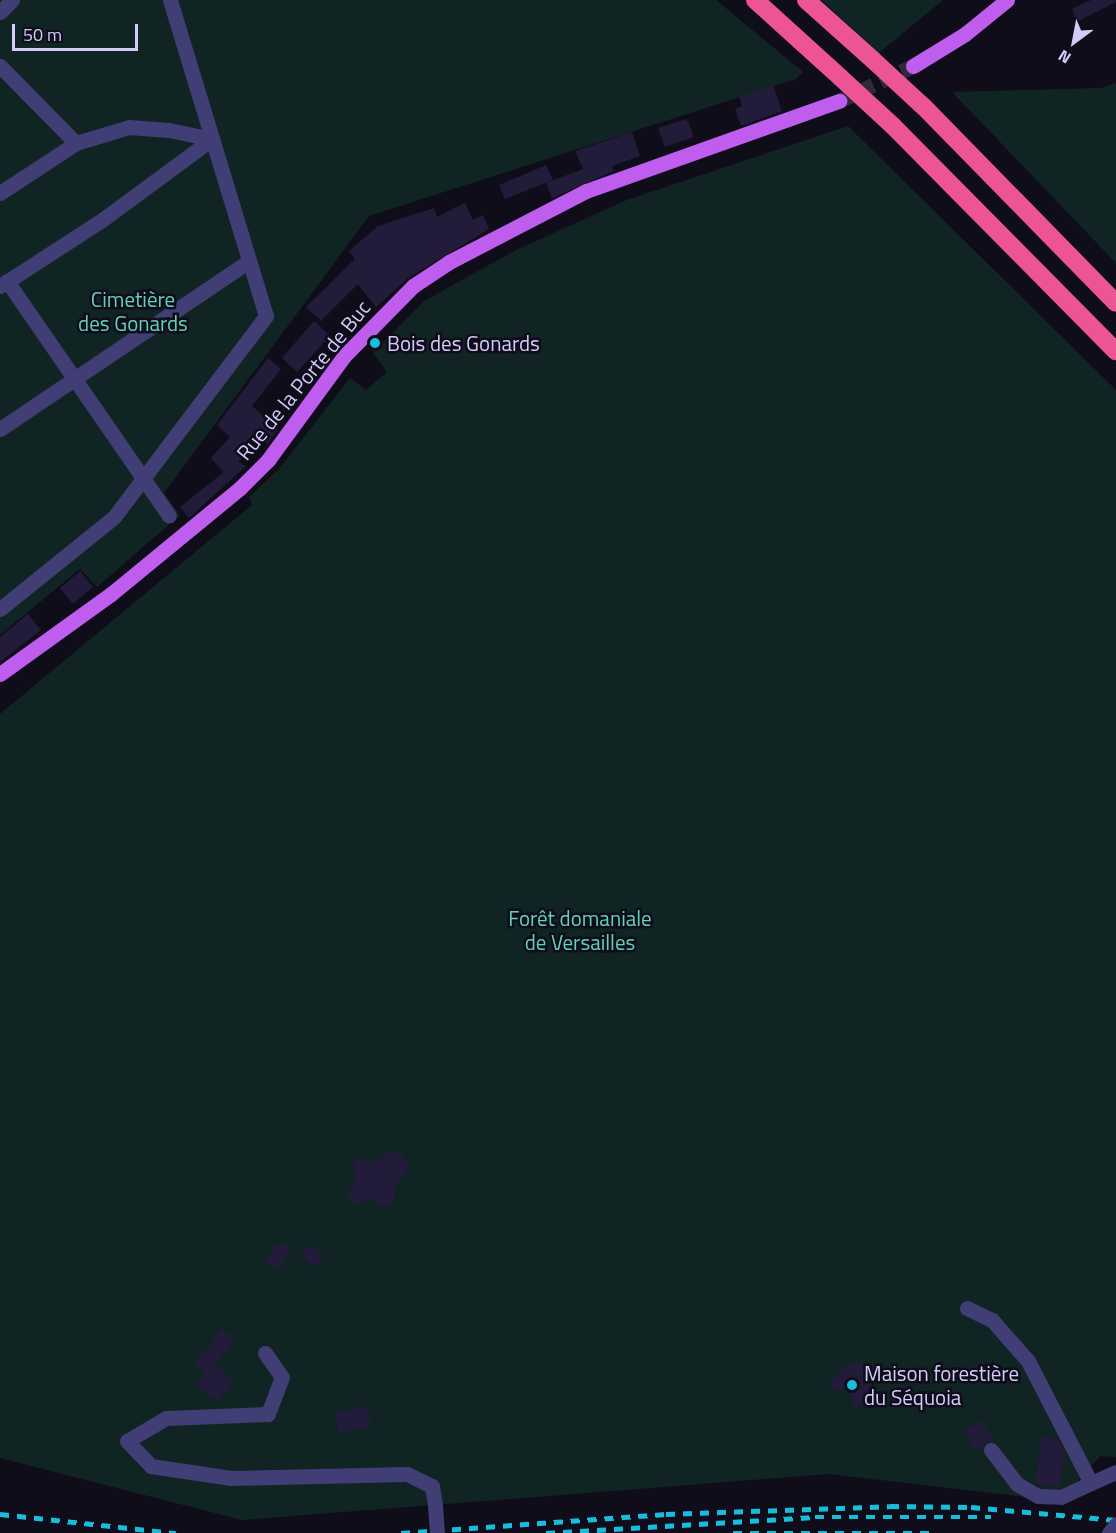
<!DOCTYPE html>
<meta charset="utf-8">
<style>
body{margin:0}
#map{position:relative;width:1116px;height:1533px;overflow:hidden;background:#100d1b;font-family:"Titillium Web",sans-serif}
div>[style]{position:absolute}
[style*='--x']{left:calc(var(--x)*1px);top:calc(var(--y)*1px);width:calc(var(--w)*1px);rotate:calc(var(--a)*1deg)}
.green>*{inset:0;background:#112424}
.building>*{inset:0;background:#231b3a}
.major-tunnel>*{height:15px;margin-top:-7.5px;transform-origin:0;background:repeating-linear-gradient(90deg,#2d2a3c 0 15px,transparent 0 23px)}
.minor>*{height:15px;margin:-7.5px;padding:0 7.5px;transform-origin:7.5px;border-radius:7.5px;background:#413d75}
.major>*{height:15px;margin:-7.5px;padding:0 7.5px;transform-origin:7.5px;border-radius:7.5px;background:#bf5eee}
.highway>*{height:18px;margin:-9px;padding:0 9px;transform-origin:9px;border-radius:9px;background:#ed5496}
.rail>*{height:4.5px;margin-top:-2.25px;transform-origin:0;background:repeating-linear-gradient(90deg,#17bedb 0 9px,transparent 0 17px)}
.minor-bridge>*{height:15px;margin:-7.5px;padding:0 7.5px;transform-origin:7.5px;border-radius:7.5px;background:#413d75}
.highway-bridge>*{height:18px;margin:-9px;padding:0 9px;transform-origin:9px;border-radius:9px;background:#ed5496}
.dots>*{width:16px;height:16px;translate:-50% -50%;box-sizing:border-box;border:3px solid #100d1b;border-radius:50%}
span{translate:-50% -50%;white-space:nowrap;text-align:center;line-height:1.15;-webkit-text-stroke:5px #100d1b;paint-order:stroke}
.park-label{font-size:21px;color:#61d1ba}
.poi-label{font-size:21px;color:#d3ccfa}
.left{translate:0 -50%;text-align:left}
.street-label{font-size:21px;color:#d3ccfa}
.north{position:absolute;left:1044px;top:12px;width:60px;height:60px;-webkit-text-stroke:4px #100d1b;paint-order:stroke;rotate:212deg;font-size:16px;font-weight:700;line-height:24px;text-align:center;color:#d3ccfa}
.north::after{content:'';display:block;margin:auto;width:21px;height:27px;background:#d3ccfa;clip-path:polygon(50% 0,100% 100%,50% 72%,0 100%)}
.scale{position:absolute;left:12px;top:24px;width:126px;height:27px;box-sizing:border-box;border:3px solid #d3ccfa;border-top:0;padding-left:8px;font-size:18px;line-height:21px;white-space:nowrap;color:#d3ccfa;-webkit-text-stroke:4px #100d1b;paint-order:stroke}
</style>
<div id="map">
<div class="green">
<i style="clip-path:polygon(0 0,716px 0,803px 72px,796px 79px,369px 216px,164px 493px,180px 515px,97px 587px,80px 569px,0 635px)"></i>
<i style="clip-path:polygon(821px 0,943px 0,879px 53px)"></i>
<i style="clip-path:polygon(1116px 83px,1116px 263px,952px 92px,1101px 88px)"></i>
<i style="clip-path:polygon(848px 126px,1116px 390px,1116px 1457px,1100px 1456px,1060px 1501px,829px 1474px,242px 1520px,0 1458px,0 714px,252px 505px,249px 497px,279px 469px,350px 378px,366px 390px,387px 372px,373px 353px,424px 301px,516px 250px,627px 200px)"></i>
</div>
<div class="building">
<i style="clip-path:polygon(1091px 0,1116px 0,1116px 2px,1078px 21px,1072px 9px)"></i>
<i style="clip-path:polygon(773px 85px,782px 111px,741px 126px,735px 109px,742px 106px,739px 97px)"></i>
<i style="clip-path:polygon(687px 119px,694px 137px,665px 147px,658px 128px)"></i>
<i style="clip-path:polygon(632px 132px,640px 156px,612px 166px,614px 171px,552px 198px,546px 183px,583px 169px,575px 151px)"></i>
<i style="clip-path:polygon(546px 165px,553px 180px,505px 199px,499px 185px)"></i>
<i style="clip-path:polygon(465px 203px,473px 220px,483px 215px,489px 229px,408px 278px,376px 307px,358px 284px,321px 321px,306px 307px,355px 259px,349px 251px,378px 226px,434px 208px,437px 217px)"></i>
<i style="clip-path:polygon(314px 321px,330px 336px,297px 372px,282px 358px)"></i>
<i style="clip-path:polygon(268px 358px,281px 369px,252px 406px,278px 429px,267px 444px,264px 441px,259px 448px,255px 445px,238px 462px,246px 466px,189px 518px,180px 507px,224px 472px,211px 458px,230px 437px,217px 425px)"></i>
<i style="clip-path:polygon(80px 571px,93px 587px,73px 604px,60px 588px)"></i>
<i style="clip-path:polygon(28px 614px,41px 630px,0 662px,0 637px)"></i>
<i style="clip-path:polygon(389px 1151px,401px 1154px,408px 1164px,406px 1174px,395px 1185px,394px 1202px,385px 1207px,372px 1200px,353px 1204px,348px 1196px,355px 1180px,352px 1164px,359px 1158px,375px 1162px)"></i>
<i style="clip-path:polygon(276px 1244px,292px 1246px,278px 1269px,265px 1262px)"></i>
<i style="clip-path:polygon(315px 1247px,324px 1257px,315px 1266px,307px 1261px,301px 1249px)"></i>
<i style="clip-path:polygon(222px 1329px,234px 1339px,215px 1365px,234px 1381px,218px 1402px,196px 1385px,205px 1373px,194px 1365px)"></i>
<i style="clip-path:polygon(863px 1361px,866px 1369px,882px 1365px,885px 1377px,870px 1382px,876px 1400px,854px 1407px,847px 1388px,834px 1392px,830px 1379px,842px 1375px,840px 1369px)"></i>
<i style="clip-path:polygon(367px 1406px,371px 1426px,339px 1433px,335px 1413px)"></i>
<i style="clip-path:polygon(981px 1420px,994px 1441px,986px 1442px,977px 1451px,964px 1431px)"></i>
<i style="clip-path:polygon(1041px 1437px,1057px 1439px,1065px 1454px,1059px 1487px,1036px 1484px)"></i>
</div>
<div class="major-tunnel">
<i style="--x:839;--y:101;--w:82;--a:-25.3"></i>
</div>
<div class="minor">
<i style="--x:0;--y:12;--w:17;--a:-45"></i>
<i style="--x:0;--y:66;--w:108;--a:45.4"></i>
<i style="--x:0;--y:193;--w:91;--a:-33.3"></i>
<i style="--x:76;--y:143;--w:55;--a:-16.8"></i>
<i style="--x:129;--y:127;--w:40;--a:4.3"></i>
<i style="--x:169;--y:130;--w:44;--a:11.8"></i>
<i style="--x:7;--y:281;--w:285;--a:55.4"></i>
<i style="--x:0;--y:286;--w:121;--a:-32.9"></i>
<i style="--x:102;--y:220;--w:137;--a:-36.4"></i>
<i style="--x:0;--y:429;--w:299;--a:-34"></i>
<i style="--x:0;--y:609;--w:146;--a:-38.9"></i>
<i style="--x:114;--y:517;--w:252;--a:-52.9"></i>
<i style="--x:266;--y:316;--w:330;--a:-106.9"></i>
<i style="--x:967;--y:1308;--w:28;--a:26"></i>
<i style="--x:992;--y:1320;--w:55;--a:48.7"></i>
<i style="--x:1028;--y:1361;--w:137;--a:62.7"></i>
<i style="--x:1091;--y:1483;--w:27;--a:-24"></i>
<i style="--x:265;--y:1353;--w:29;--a:55"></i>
<i style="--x:282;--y:1377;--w:40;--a:111"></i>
<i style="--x:268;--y:1414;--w:102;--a:177.8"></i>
<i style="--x:166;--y:1418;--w:45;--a:149.5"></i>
<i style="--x:127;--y:1441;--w:35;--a:46"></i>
<i style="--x:151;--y:1466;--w:81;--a:8.5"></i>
<i style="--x:231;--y:1478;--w:176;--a:-1.3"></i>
<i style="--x:407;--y:1474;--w:28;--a:26"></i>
<i style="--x:432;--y:1486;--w:19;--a:81"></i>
<i style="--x:991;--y:1450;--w:43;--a:52.6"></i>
<i style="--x:1017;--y:1484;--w:24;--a:30"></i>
<i style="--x:1038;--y:1496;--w:23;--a:2"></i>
<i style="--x:1061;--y:1497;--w:33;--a:-25"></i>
</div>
<div class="major">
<i style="--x:913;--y:66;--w:61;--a:-31.6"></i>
<i style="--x:965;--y:34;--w:54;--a:-39"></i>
<i style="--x:0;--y:674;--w:137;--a:-35.8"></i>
<i style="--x:111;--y:594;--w:167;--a:-39.4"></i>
<i style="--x:240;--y:488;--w:40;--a:-45"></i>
<i style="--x:268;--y:460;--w:129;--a:-53.8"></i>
<i style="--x:344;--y:356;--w:98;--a:-45.4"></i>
<i style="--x:413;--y:286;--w:43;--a:-33.7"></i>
<i style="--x:449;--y:262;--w:154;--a:-27.4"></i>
<i style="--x:586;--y:191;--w:269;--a:-19.6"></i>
</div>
<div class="highway">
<i style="--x:755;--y:0;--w:116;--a:42.2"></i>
<i style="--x:806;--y:0;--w:90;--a:41.8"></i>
<i style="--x:924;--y:107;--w:274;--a:45.6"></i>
<i style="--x:893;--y:126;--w:317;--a:45.3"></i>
</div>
<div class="rail">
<i style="--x:0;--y:1514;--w:177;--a:6.2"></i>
<i style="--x:401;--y:1533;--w:266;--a:-4.1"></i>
<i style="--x:666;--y:1514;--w:224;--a:-2"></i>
<i style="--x:890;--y:1506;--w:81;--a:0.7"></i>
<i style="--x:971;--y:1507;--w:146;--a:5.1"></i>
<i style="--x:546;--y:1533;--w:269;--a:-3.4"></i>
<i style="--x:815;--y:1517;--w:176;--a:0"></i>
<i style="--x:733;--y:1533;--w:203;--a:0"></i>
</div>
<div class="minor-bridge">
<i style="--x:435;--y:1505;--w:28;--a:86"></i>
<i style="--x:1109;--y:1533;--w:11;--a:-52"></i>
</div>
<div class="highway-bridge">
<i style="--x:873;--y:60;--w:69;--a:42.7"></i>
<i style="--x:841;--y:78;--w:71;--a:42.7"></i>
</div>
<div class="dots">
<i style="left:375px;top:343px;background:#17bedb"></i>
<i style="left:852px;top:1385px;background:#17bedb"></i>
</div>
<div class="park-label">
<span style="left:133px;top:311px">Cimetière<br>des Gonards</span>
<span style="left:580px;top:930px">Forêt domaniale<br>de Versailles</span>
</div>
<div class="poi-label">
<span class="left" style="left:387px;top:343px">Bois des Gonards</span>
<span class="left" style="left:864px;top:1385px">Maison forestière<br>du Séquoia</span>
</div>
<div class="street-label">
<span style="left:303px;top:380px;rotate:-51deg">Rue de la Porte de Buc</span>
</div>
<div class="north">N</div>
<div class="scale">50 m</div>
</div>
